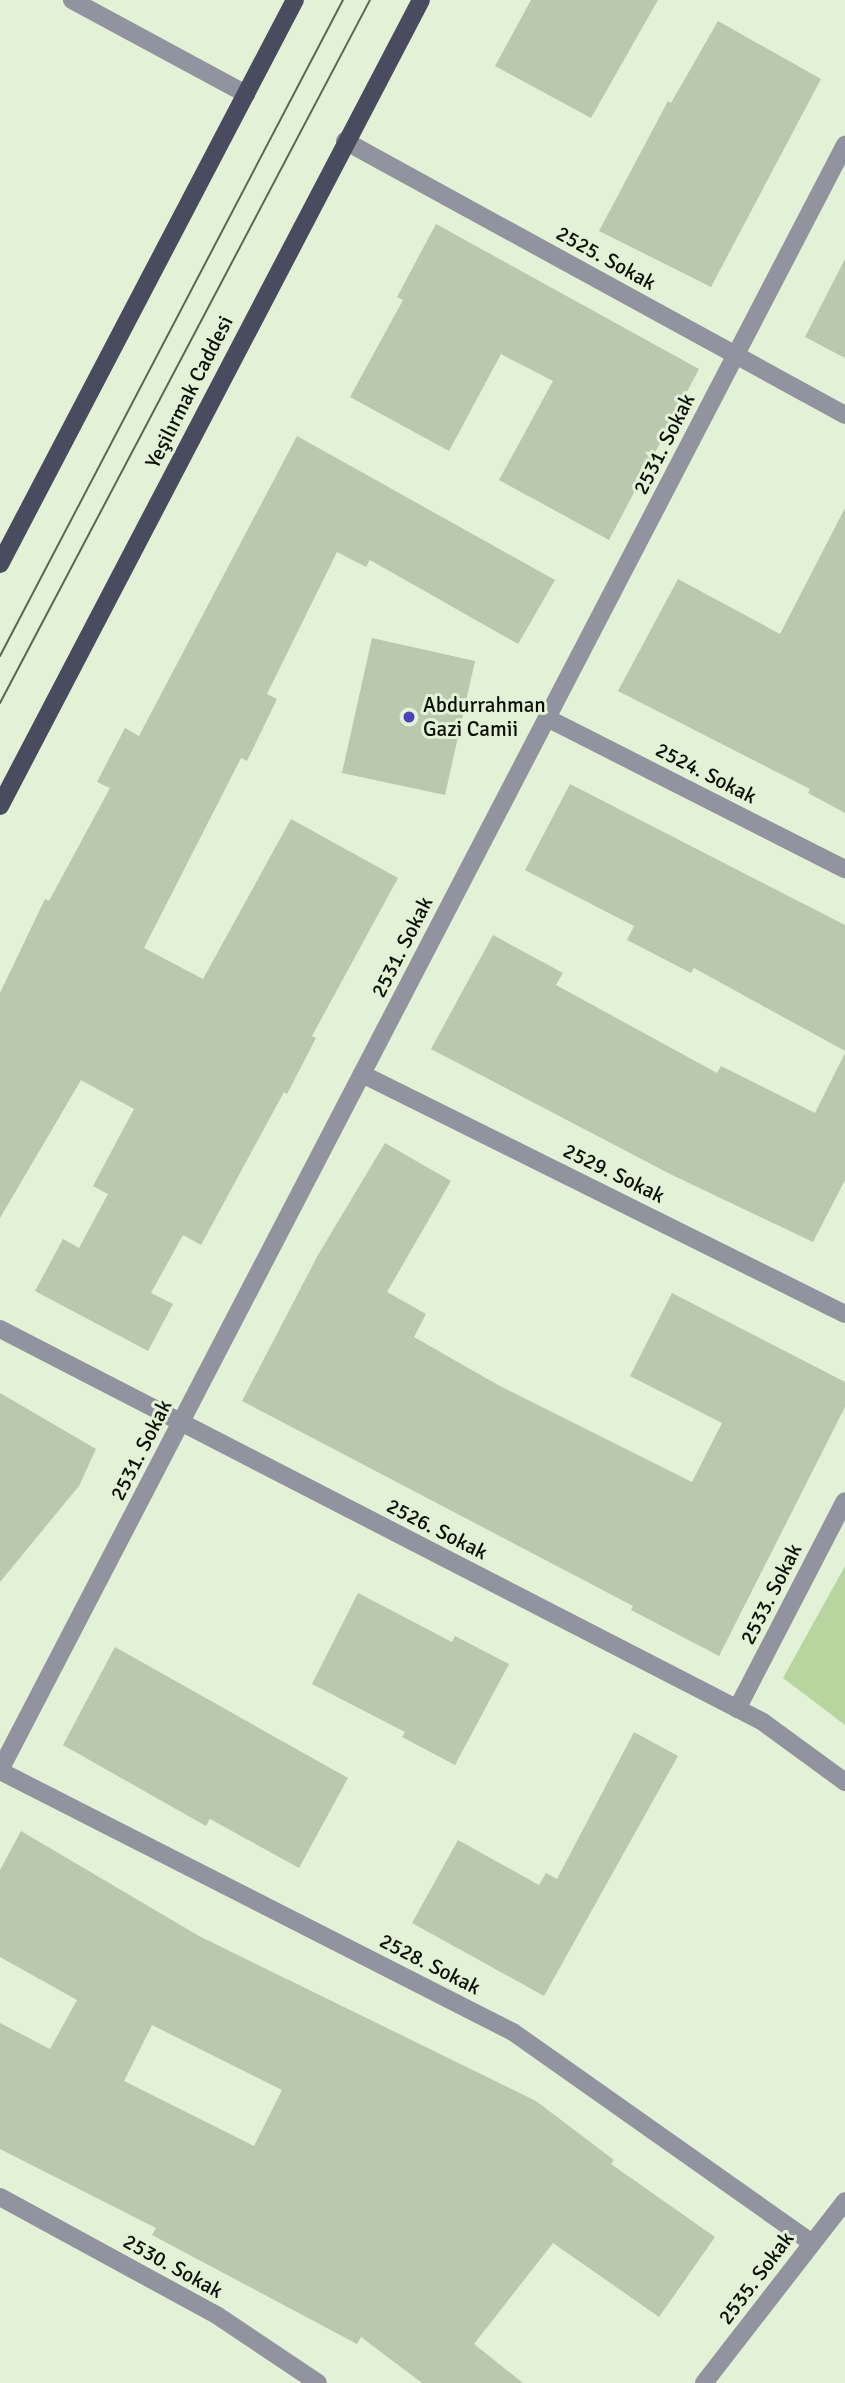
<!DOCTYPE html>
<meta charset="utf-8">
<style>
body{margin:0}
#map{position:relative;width:845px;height:2383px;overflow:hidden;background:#e3f1d6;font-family:Signika,sans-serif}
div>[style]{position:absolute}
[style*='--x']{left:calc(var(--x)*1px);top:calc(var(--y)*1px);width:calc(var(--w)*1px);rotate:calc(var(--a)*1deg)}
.green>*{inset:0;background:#b9d59f}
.building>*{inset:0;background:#bac8ad}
.street>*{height:18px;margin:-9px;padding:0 9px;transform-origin:9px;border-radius:9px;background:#91939f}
.primary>*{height:18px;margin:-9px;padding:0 9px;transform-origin:9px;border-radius:9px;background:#494b5f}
.tram>*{height:2px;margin:-1px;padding:0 1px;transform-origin:1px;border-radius:1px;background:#5e6757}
.dots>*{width:19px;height:19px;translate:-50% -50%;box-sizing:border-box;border:4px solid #e3f1d6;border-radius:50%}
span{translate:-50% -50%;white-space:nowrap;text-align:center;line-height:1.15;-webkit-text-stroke:6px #e3f1d6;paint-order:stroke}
.street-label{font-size:21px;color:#0b1007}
.poi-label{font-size:21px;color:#0b1007}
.left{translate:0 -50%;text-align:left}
</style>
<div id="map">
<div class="green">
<i style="clip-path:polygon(845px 1566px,845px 1725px,783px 1678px)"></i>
</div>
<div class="building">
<i style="clip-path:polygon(531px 0,658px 0,591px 118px,495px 66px)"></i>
<i style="clip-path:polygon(718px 21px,821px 79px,711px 287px,599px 231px,668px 101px,671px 103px)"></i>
<i style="clip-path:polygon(436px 224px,699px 369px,609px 540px,499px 480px,553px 381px,501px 354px,449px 451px,350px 397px,403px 300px,397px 297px)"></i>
<i style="clip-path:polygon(845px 259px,845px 358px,805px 337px)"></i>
<i style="clip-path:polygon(297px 436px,555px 580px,518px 644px,370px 560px,366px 567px,337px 552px,267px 694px,277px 699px,247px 761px,241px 758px,144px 948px,203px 979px,291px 819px,398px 878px,312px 1036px,316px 1038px,287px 1094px,284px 1092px,201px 1245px,183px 1235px,151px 1293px,173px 1304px,148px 1351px,35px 1291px,63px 1239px,79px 1248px,108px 1194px,93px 1186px,134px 1109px,81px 1080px,0 1218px,0 993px,45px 899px,49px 901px,110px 788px,97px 782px,125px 728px,139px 736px)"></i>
<i style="clip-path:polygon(845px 508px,845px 813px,808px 793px,810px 789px,618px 691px,678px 579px,780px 634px)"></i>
<i style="clip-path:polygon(372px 638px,475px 661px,445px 795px,342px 773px)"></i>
<i style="clip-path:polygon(570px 784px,845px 925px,845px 1051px,694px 968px,691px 973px,627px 940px,634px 926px,525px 870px)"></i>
<i style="clip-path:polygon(493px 935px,563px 973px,556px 985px,717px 1073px,721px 1066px,815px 1113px,845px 1053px,845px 1180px,813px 1242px,672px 1175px,431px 1049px)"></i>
<i style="clip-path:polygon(385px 1143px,451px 1181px,387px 1292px,426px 1314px,414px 1337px,498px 1385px,692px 1482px,722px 1423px,630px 1376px,672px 1293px,845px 1382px,845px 1407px,719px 1656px,631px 1610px,633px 1606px,242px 1401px,318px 1255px)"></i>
<i style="clip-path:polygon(0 1393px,96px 1449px,79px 1486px,0 1582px)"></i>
<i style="clip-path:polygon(358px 1593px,452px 1642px,455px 1636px,509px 1664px,455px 1765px,402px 1737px,405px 1732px,312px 1684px)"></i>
<i style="clip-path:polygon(115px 1647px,348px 1778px,299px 1868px,210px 1819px,206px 1826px,63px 1745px)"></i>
<i style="clip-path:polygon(634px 1732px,678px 1756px,544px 1996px,412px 1923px,458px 1840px,539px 1885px,546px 1873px,557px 1879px)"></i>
<i style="clip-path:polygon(evenodd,21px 1831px,199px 1936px,536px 2101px,614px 2160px,611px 2164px,715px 2237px,659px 2317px,553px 2243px,474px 2344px,523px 2383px,422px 2383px,361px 2337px,357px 2344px,152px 2235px,156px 2228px,0 2149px,0 2023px,50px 2049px,77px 2000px,0 1957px,0 1870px,21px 1831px,152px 2025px,282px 2090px,254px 2146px,124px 2081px,152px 2025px)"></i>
</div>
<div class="street">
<i style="--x:72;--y:0;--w:198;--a:28.4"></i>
<i style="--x:345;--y:141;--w:570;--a:28.72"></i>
<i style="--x:547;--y:718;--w:334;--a:26.9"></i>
<i style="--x:362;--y:1074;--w:539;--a:26.42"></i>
<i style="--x:0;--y:1329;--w:858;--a:27.25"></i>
<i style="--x:763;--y:1722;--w:102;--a:36.2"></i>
<i style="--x:737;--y:1709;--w:234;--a:-62.6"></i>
<i style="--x:0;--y:1770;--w:1832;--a:-62.53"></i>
<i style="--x:0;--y:1771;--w:576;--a:26.97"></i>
<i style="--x:513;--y:2032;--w:365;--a:35.2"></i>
<i style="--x:0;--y:2197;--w:248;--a:28.6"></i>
<i style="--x:218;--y:2316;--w:120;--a:33.8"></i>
<i style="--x:704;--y:2383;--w:230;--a:-52.2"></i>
</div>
<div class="primary">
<i style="--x:0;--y:564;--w:636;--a:-62.39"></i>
<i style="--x:0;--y:806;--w:909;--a:-62.42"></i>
</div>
<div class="tram">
<i style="--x:0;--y:656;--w:740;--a:-62.4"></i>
<i style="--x:0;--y:703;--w:794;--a:-62.24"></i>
</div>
<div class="dots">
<i style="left:409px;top:717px;background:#4c43ba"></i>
</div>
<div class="street-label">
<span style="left:606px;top:258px;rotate:29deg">2525. Sokak</span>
<span style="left:189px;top:392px;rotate:-63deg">Yeşilırmak Caddesi</span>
<span style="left:664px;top:444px;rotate:-63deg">2531. Sokak</span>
<span style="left:706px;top:773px;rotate:27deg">2524. Sokak</span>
<span style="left:402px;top:947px;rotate:-63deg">2531. Sokak</span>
<span style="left:614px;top:1173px;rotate:26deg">2529. Sokak</span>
<span style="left:141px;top:1450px;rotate:-63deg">2531. Sokak</span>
<span style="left:437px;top:1529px;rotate:27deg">2526. Sokak</span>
<span style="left:771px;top:1594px;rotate:-63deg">2533. Sokak</span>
<span style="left:430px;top:1964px;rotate:27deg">2528. Sokak</span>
<span style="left:173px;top:2266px;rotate:29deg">2530. Sokak</span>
<span style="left:756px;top:2278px;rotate:-53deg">2535. Sokak</span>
</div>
<div class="poi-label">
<span class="left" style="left:423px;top:717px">Abdurrahman<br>Gazi Camii</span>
</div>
</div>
